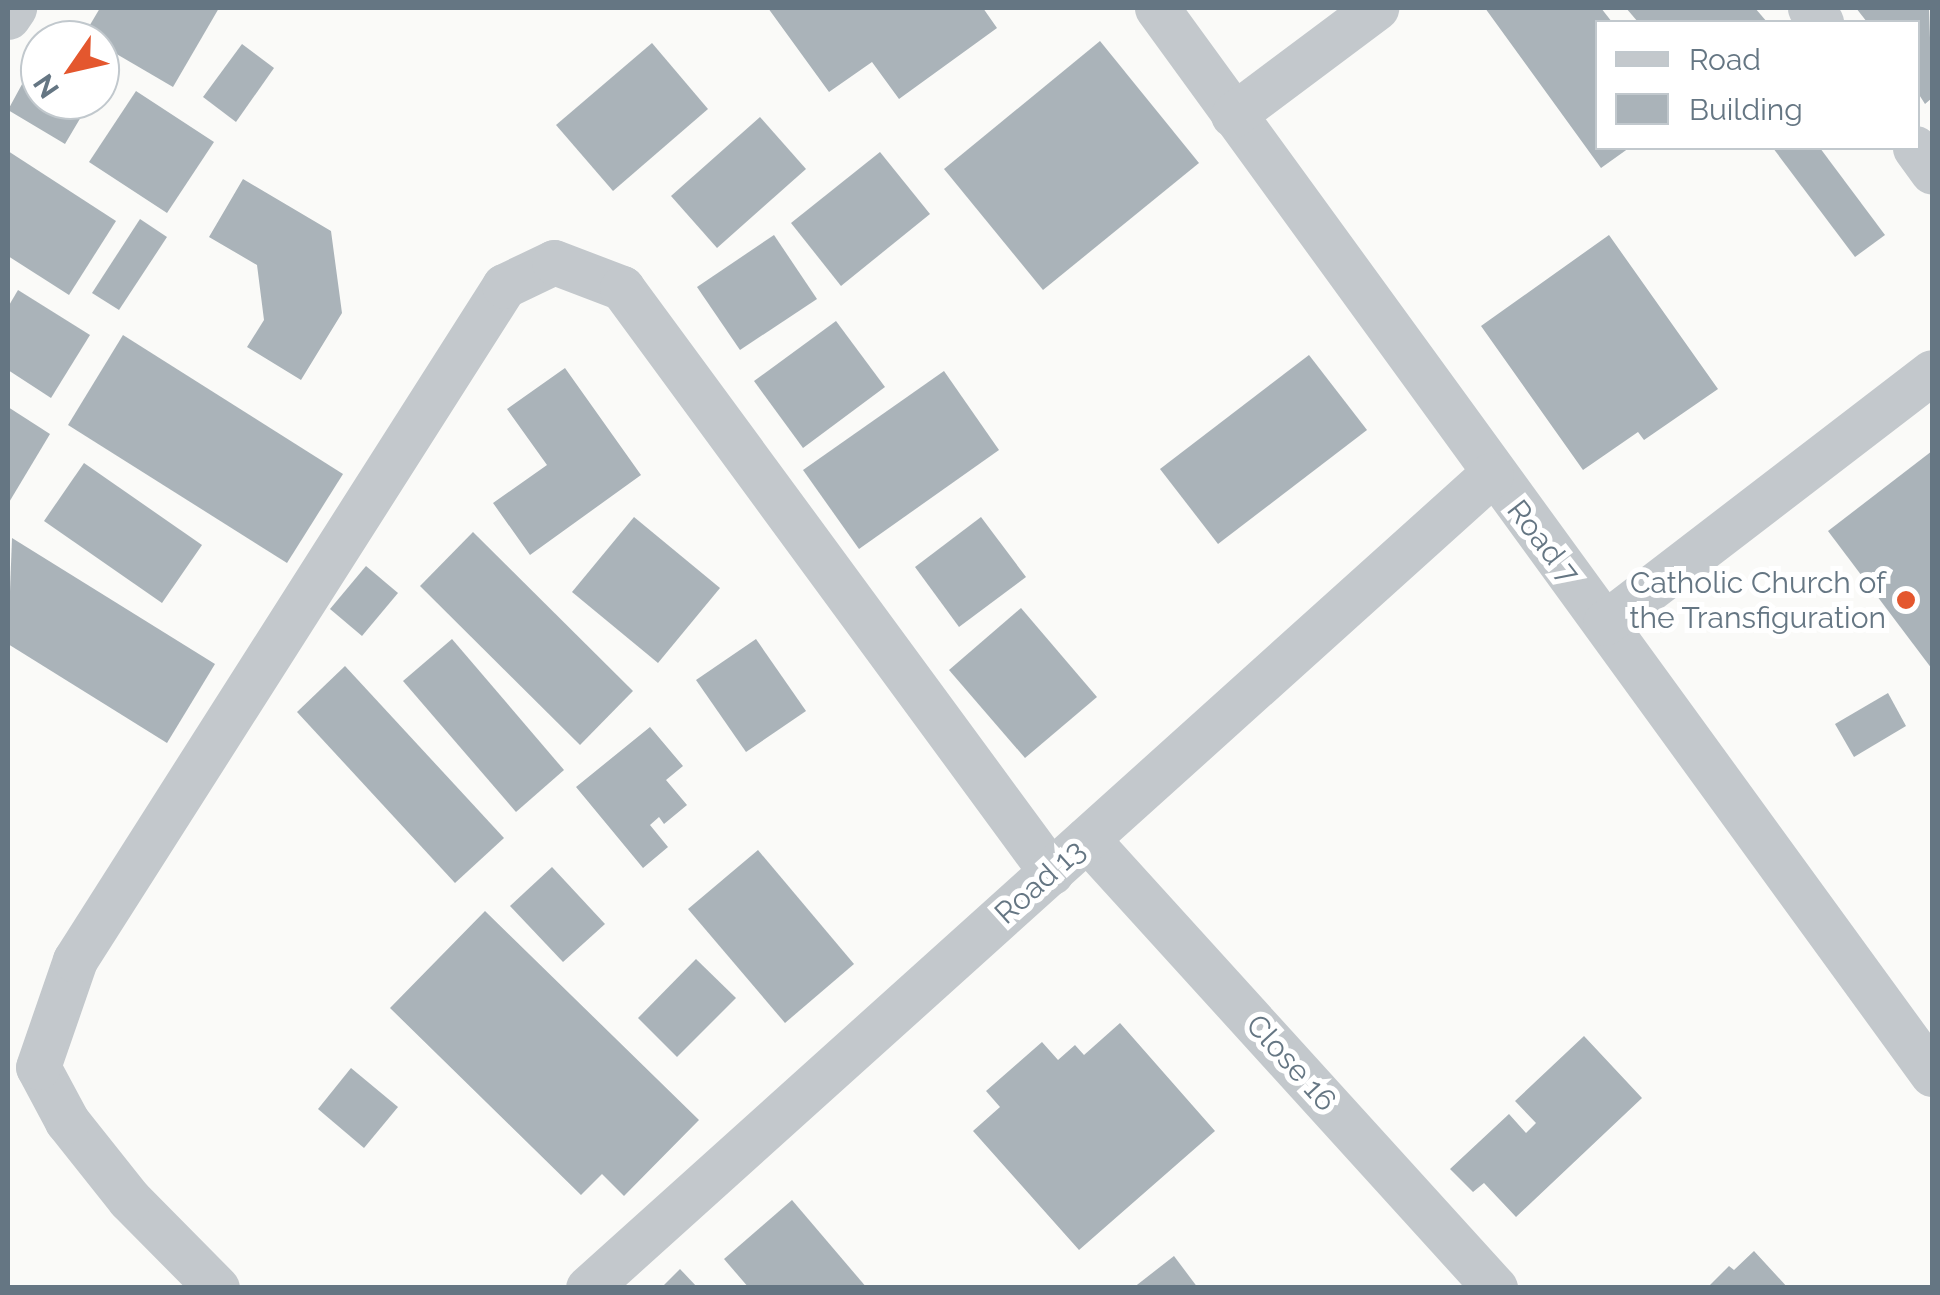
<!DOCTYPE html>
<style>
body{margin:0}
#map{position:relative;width:1940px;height:1295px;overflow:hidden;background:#fafaf8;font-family:Raleway,sans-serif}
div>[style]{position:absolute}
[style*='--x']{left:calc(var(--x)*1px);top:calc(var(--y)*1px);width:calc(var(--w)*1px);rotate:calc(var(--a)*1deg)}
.building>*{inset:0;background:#aab3b9}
.minor>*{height:45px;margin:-22.5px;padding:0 22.5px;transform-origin:22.5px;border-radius:22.5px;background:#c3c8cc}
.dots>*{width:28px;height:28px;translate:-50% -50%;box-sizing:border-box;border:5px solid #fff;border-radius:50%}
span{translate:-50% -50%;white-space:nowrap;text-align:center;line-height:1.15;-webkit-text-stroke:10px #fff;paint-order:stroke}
.street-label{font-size:30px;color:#657683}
.poi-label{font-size:30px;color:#657683}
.right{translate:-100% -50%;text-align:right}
.frame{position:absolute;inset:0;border:10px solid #657683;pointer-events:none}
.legend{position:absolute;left:1595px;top:20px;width:325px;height:130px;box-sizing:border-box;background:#fff;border:2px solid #c1c8cd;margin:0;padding:12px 18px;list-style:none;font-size:30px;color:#657683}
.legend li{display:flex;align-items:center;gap:20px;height:50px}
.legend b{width:50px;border:2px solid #c1c8cd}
.north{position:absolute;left:20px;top:20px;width:100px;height:100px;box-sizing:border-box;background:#fff;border:2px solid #c1c8cd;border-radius:50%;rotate:236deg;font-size:28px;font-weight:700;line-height:40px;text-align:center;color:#657683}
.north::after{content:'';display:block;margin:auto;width:35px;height:45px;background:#e4572e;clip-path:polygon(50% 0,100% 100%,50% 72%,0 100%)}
</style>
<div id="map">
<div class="building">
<i style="clip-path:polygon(100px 8px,219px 8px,173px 87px,84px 35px)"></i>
<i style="clip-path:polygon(768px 8px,983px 8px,997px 28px,899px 99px,872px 62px,829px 92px)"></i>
<i style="clip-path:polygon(1485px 8px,1601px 8px,1612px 22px,1598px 22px,1598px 148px,1629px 148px,1601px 168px)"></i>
<i style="clip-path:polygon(1626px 8px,1755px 8px,1767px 22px,1638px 22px)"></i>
<i style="clip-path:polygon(1856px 8px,1929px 8px,1932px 98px,1925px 104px,1918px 93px,1918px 22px,1867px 22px)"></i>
<i style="clip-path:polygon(1100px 41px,1199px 163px,1043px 290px,944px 169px)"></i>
<i style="clip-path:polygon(652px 43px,708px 109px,613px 191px,556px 125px)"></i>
<i style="clip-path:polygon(242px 44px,274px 68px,236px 122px,203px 97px)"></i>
<i style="clip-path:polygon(40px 51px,40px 100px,91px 100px,65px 144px,8px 110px)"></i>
<i style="clip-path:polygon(136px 91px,214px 142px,167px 213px,89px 162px)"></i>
<i style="clip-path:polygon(760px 117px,806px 169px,717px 248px,671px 196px)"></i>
<i style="clip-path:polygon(1773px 148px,1820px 148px,1885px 235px,1855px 257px)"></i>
<i style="clip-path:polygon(8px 151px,116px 221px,69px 295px,8px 256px)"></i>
<i style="clip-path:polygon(880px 152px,930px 214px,841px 286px,791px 223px)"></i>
<i style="clip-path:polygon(243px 179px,331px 231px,342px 313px,301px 380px,247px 347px,264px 320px,257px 265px,209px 237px)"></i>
<i style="clip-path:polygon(140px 219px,167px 237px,119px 310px,92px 293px)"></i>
<i style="clip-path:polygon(774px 235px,817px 299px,740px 350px,697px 287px)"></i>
<i style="clip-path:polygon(1609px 235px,1718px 389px,1644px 440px,1638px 432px,1583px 470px,1481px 326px)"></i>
<i style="clip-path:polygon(18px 290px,90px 335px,51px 398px,8px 370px,8px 307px)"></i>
<i style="clip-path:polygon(836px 321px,885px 387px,803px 448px,754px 381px)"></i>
<i style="clip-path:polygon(123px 335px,343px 474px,287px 563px,68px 425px)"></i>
<i style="clip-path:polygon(1309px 355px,1367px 430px,1218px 544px,1160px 469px)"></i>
<i style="clip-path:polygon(565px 368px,641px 475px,530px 555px,493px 503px,547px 465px,507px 409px)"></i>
<i style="clip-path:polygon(944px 371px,999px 450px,859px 549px,803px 470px)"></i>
<i style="clip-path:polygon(8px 407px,50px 434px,8px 504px)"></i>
<i style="clip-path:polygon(1932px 451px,1932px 669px,1828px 531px)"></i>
<i style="clip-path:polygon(84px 463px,202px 545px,162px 603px,44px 521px)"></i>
<i style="clip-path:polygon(634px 517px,720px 588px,658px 663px,572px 592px)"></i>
<i style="clip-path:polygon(981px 517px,1026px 577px,959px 627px,915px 567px)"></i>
<i style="clip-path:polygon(473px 532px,633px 691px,580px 745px,420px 586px)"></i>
<i style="clip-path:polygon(12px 538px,215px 664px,167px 743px,8px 644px)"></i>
<i style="clip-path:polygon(366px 566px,398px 593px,362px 636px,330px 609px)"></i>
<i style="clip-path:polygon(1021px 608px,1097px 697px,1025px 758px,949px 670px)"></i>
<i style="clip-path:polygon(452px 639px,564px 770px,516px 812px,403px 681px)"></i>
<i style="clip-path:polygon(756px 639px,806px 711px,746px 752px,696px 680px)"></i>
<i style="clip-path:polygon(345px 666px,504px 838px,455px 883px,297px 712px)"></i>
<i style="clip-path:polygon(1888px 693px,1906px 726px,1854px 757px,1835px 724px)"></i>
<i style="clip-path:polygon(650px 727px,683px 766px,666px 780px,687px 805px,664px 824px,659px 817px,650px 825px,668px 847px,643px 868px,576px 787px)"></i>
<i style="clip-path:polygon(758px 850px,854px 964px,785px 1023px,688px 909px)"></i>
<i style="clip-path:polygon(552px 867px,605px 924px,563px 962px,510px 906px)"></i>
<i style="clip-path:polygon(485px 911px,699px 1120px,624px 1196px,602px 1174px,581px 1195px,390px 1008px)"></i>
<i style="clip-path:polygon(696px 959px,736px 998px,677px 1057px,638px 1018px)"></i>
<i style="clip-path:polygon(1120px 1023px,1215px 1131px,1079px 1250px,973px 1131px,1000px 1107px,986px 1091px,1042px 1042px,1058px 1060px,1075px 1045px,1084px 1055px)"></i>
<i style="clip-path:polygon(1584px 1036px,1642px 1098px,1516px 1217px,1484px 1183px,1473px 1192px,1450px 1169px,1509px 1114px,1526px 1133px,1536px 1123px,1515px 1101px)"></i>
<i style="clip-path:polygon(351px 1068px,398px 1107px,364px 1148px,318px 1109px)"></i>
<i style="clip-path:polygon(792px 1200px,867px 1288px,749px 1288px,724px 1259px)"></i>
<i style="clip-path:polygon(1754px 1251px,1788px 1288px,1707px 1288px,1729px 1266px,1734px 1270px)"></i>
<i style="clip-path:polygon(1174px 1256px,1198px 1288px,1133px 1288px)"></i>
<i style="clip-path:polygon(680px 1269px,698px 1288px,661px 1288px)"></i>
</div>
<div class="minor">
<i style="--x:1157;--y:8;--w:1318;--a:53.98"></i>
<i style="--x:1810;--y:8;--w:18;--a:52"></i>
<i style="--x:8;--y:17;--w:11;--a:-56"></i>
<i style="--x:1233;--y:115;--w:179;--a:-36.8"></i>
<i style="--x:1915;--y:148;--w:29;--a:54"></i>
<i style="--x:1605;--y:623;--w:412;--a:-37.5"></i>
<i style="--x:1087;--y:839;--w:607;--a:47.74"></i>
<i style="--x:217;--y:1288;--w:125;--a:-134.7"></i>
<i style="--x:129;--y:1199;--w:100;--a:-128.5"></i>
<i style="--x:67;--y:1121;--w:61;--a:-118.2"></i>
<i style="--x:38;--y:1067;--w:113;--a:-70.9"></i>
<i style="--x:75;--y:960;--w:799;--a:-57.52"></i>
<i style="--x:504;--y:286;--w:55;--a:-25.6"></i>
<i style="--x:554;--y:262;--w:73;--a:20.9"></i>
<i style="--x:622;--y:288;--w:725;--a:53.7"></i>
<i style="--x:588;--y:1288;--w:1215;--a:-42"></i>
</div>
<div class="dots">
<i style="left:1906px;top:600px;background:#e4572e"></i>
</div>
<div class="street-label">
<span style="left:1543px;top:542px;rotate:52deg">Road 7</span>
<span style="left:1040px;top:882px;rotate:-42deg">Road 13</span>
<span style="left:1291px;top:1063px;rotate:48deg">Close 16</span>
</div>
<div class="poi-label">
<span class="right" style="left:1886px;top:600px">Catholic Church of<br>the Transfiguration</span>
</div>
<div class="frame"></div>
<ul class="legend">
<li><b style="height:12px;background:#c3c8cc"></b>Road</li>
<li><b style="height:28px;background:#aab3b9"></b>Building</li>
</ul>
<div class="north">N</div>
</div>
